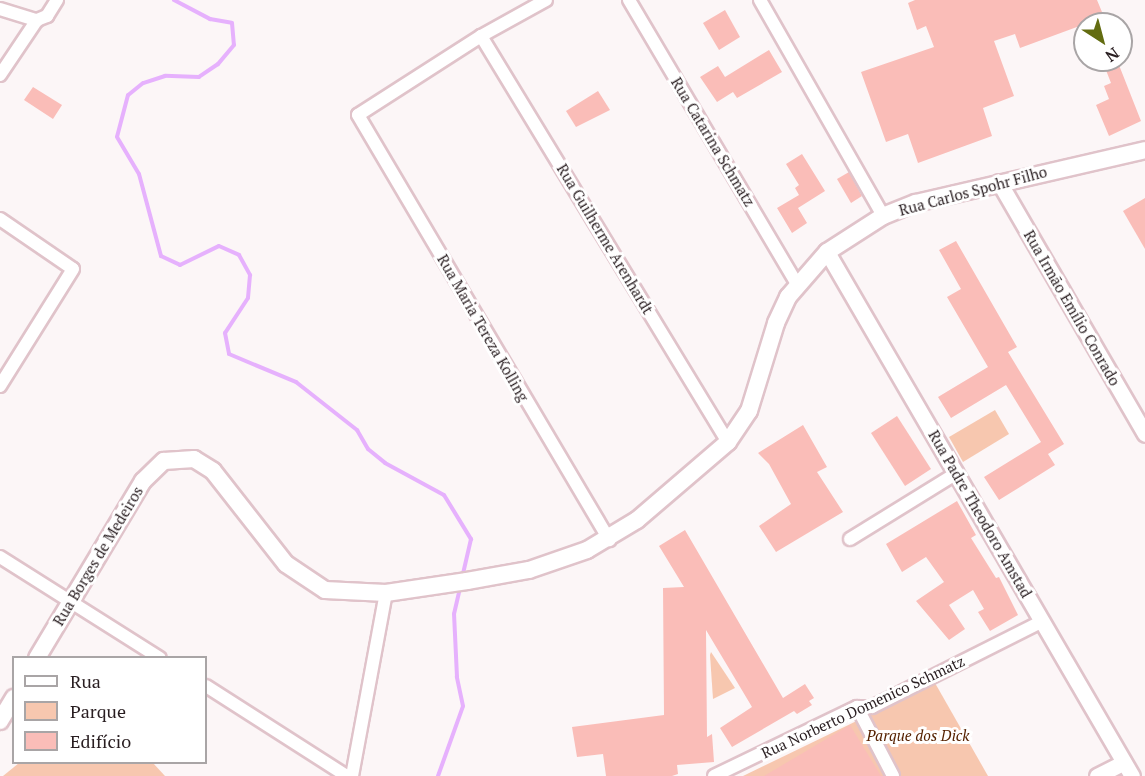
<!DOCTYPE html>
<meta charset="utf-8">
<style>
body{margin:0}
#map{position:relative;width:1145px;height:776px;overflow:hidden;background:#fcf6f7;font-family:"PT Serif",serif}
div>[style]{position:absolute}
[style*='--x']{left:calc(var(--x)*1px);top:calc(var(--y)*1px);width:calc(var(--w)*1px);rotate:calc(var(--a)*1deg)}
.green>*{inset:0;background:#f7c7af}
.stream>*{height:4px;margin:-2px;padding:0 2px;transform-origin:2px;border-radius:2px;background:#e6b1fd}
.building>*{inset:0;background:#fabdb8}
.roads{filter:drop-shadow(2px 0 #e0c3ca) drop-shadow(-2px 0 #e0c3ca) drop-shadow(0 2px #e0c3ca) drop-shadow(0 -2px #e0c3ca)}
.minor>*{height:12px;margin:-6px;padding:0 6px;transform-origin:6px;border-radius:6px;background:#fff}
.tertiary>*{height:15px;margin:-7.5px;padding:0 7.5px;transform-origin:7.5px;border-radius:7.5px;background:#fff}
.secondary>*{height:16px;margin:-8px;padding:0 8px;transform-origin:8px;border-radius:8px;background:#fff}
span{translate:-50% -50%;white-space:nowrap;text-align:center;line-height:1.15;-webkit-text-stroke:6px #fff;paint-order:stroke}
.street-label{font-size:15px;color:#291e21}
.park-label{font-size:15px;color:#552100;font-style:italic}
.legend{position:absolute;left:12px;top:656px;width:195px;height:108px;box-sizing:border-box;background:#fff;border:2px solid #a9a5a6;margin:0;padding:8px 10px;list-style:none;font-size:18px;color:#291e21}
.legend li{display:flex;align-items:center;gap:12px;height:30px}
.legend b{width:30px;border:2px solid #a9a5a6}
.north{position:absolute;left:1073px;top:12px;width:60px;height:60px;box-sizing:border-box;background:#fff;border:2px solid #a9a5a6;border-radius:50%;rotate:144deg;font-size:16px;font-weight:700;line-height:24px;text-align:center;color:#291e21}
.north::after{content:'';display:block;margin:auto;width:21px;height:27px;background:#636c11;clip-path:polygon(50% 0,100% 100%,50% 72%,0 100%)}
</style>
<div id="map">
<div class="green">
<i style="clip-path:polygon(995px 410px,1009px 434px,963px 462px,949px 437px)"></i>
<i style="clip-path:polygon(711px 652px,735px 688px,713px 699px,710px 655px)"></i>
<i style="clip-path:polygon(935px 683px,988px 776px,743px 776px)"></i>
<i style="clip-path:polygon(19px 763px,153px 763px,165px 776px,3px 776px)"></i>
</div>
<div class="stream">
<i style="--x:174;--y:0;--w:41;--a:27.8"></i>
<i style="--x:210;--y:19;--w:22;--a:10"></i>
<i style="--x:232;--y:23;--w:22;--a:85"></i>
<i style="--x:234;--y:45;--w:25;--a:130"></i>
<i style="--x:218;--y:64;--w:23;--a:146"></i>
<i style="--x:199;--y:77;--w:34;--a:-178"></i>
<i style="--x:165;--y:76;--w:23;--a:162"></i>
<i style="--x:143;--y:83;--w:19;--a:141"></i>
<i style="--x:128;--y:95;--w:43;--a:104.7"></i>
<i style="--x:117;--y:137;--w:43;--a:59.3"></i>
<i style="--x:139;--y:174;--w:85;--a:75"></i>
<i style="--x:161;--y:256;--w:21;--a:25"></i>
<i style="--x:180;--y:265;--w:43;--a:-26"></i>
<i style="--x:219;--y:246;--w:22;--a:24"></i>
<i style="--x:239;--y:255;--w:23;--a:61"></i>
<i style="--x:250;--y:275;--w:23;--a:95"></i>
<i style="--x:248;--y:298;--w:42;--a:123.3"></i>
<i style="--x:225;--y:333;--w:21;--a:79"></i>
<i style="--x:229;--y:354;--w:73;--a:22.7"></i>
<i style="--x:296;--y:382;--w:78;--a:38.2"></i>
<i style="--x:357;--y:430;--w:22;--a:60"></i>
<i style="--x:368;--y:449;--w:22;--a:39"></i>
<i style="--x:385;--y:463;--w:67;--a:28.5"></i>
<i style="--x:444;--y:495;--w:52;--a:58.5"></i>
<i style="--x:471;--y:539;--w:40;--a:103"></i>
<i style="--x:438;--y:776;--w:74;--a:-70.3"></i>
<i style="--x:463;--y:706;--w:30;--a:-102"></i>
<i style="--x:457;--y:677;--w:63;--a:-92.7"></i>
<i style="--x:454;--y:614;--w:27;--a:-77"></i>
</div>
<div class="building">
<i style="clip-path:polygon(915px 0,1097px 0,1107px 24px,1085px 24px,1020px 48px,1015px 34px,994px 41px,1014px 96px,983px 108px,992px 136px,918px 163px,908px 134px,886px 142px,861px 72px,934px 47px,926px 26px,917px 30px,908px 3px)"></i>
<i style="clip-path:polygon(725px 10px,740px 37px,719px 50px,703px 23px)"></i>
<i style="clip-path:polygon(769px 50px,782px 72px,737px 98px,733px 92px,717px 102px,700px 77px,718px 66px,725px 77px)"></i>
<i style="clip-path:polygon(1102px 60px,1117px 60px,1141px 121px,1109px 136px,1096px 105px,1109px 99px,1104px 86px,1111px 83px)"></i>
<i style="clip-path:polygon(33px 87px,62px 105px,53px 119px,24px 100px)"></i>
<i style="clip-path:polygon(598px 91px,610px 110px,576px 127px,566px 111px)"></i>
<i style="clip-path:polygon(802px 154px,825px 191px,798px 208px,807px 223px,792px 233px,777px 208px,799px 195px,795px 188px,799px 185px,786px 164px)"></i>
<i style="clip-path:polygon(849px 172px,862px 196px,851px 203px,837px 179px)"></i>
<i style="clip-path:polygon(1145px 198px,1145px 249px,1123px 211px)"></i>
<i style="clip-path:polygon(956px 241px,1017px 347px,1008px 352px,1064px 444px,1048px 454px,1055px 465px,999px 500px,984px 477px,1041px 442px,1006px 385px,951px 418px,938px 397px,988px 367px,947px 297px,961px 289px,939px 250px)"></i>
<i style="clip-path:polygon(897px 416px,931px 469px,905px 486px,871px 433px)"></i>
<i style="clip-path:polygon(803px 425px,827px 467px,817px 472px,843px 512px,776px 552px,759px 526px,791px 504px,769px 464px,758px 453px)"></i>
<i style="clip-path:polygon(957px 501px,976px 535px,971px 538px,996px 578px,999px 577px,1018px 615px,990px 631px,978px 612px,984px 609px,973px 590px,949px 605px,965px 629px,949px 640px,916px 601px,944px 582px,926px 557px,902px 572px,886px 544px)"></i>
<i style="clip-path:polygon(685px 530px,783px 698px,805px 684px,814px 698px,809px 701px,812px 705px,797px 714px,794px 711px,732px 747px,720px 728px,752px 707px,706px 630px,707px 737px,712px 734px,714px 762px,677px 765px,678px 774px,672px 776px,606px 776px,603px 754px,577px 757px,572px 727px,664px 715px,663px 588px,684px 587px,659px 546px)"></i>
<i style="clip-path:polygon(850px 725px,881px 776px,764px 776px)"></i>
</div>
<div class="roads">
<div class="minor">
<i style="--x:546;--y:0;--w:74;--a:151"></i>
<i style="--x:481;--y:36;--w:146;--a:147.3"></i>
<i style="--x:358;--y:115;--w:494;--a:59.4"></i>
<i style="--x:629;--y:0;--w:330;--a:59.4"></i>
<i style="--x:760;--y:0;--w:249;--a:60.3"></i>
<i style="--x:0;--y:9;--w:39;--a:17"></i>
<i style="--x:481;--y:36;--w:475;--a:58.7"></i>
<i style="--x:0;--y:75;--w:66;--a:-56.1"></i>
<i style="--x:37;--y:20;--w:11;--a:-22"></i>
<i style="--x:47;--y:16;--w:19;--a:-58"></i>
<i style="--x:0;--y:219;--w:88;--a:34.4"></i>
<i style="--x:73;--y:269;--w:138;--a:122"></i>
<i style="--x:850;--y:539;--w:126;--a:-31.7"></i>
<i style="--x:0;--y:557;--w:189;--a:32.3"></i>
<i style="--x:206;--y:686;--w:167;--a:32.6"></i>
<i style="--x:857;--y:707;--w:78;--a:62.4"></i>
<i style="--x:352;--y:776;--w:186;--a:-79.5"></i>
<i style="--x:714;--y:776;--w:159;--a:-25.8"></i>
<i style="--x:857;--y:707;--w:15;--a:0"></i>
<i style="--x:872;--y:707;--w:191;--a:-26.7"></i>
</div>
<div class="tertiary">
<i style="--x:999;--y:182;--w:291;--a:59.9"></i>
<i style="--x:827;--y:252;--w:606;--a:59.8"></i>
<i style="--x:1097;--y:776;--w:30;--a:-27"></i>
</div>
<div class="secondary">
<i style="--x:37;--y:658;--w:206;--a:-59.1"></i>
<i style="--x:143;--y:481;--w:29;--a:-44"></i>
<i style="--x:164;--y:461;--w:30;--a:-4"></i>
<i style="--x:194;--y:459;--w:22;--a:32"></i>
<i style="--x:213;--y:471;--w:118;--a:51.9"></i>
<i style="--x:286;--y:564;--w:47;--a:33.7"></i>
<i style="--x:325;--y:590;--w:61;--a:2.8"></i>
<i style="--x:386;--y:593;--w:82;--a:-8.4"></i>
<i style="--x:467;--y:581;--w:63;--a:-10.1"></i>
<i style="--x:529;--y:570;--w:61;--a:-19"></i>
<i style="--x:587;--y:550;--w:58;--a:-31"></i>
<i style="--x:637;--y:520;--w:120;--a:-40.6"></i>
<i style="--x:728;--y:442;--w:37;--a:-56"></i>
<i style="--x:749;--y:411;--w:92;--a:-72.9"></i>
<i style="--x:776;--y:323;--w:29;--a:-65"></i>
<i style="--x:788;--y:297;--w:60;--a:-49.1"></i>
<i style="--x:827;--y:252;--w:67;--a:-32.7"></i>
<i style="--x:883;--y:216;--w:35;--a:-22"></i>
<i style="--x:916;--y:203;--w:235;--a:-13"></i>
<i style="--x:0;--y:721;--w:27;--a:-59"></i>
</div>
</div>
<div class="street-label">
<span style="left:713px;top:142px;rotate:59deg">Rua Catarina Schmatz</span>
<span style="left:973px;top:191px;rotate:-15deg">Rua Carlos Spohr Filho</span>
<span style="left:605px;top:239px;rotate:59deg">Rua Guilherme Arenhardt</span>
<span style="left:1072px;top:308px;rotate:60deg">Rua Irmão Emílio Conrado</span>
<span style="left:483px;top:328px;rotate:60deg">Rua Maria Tereza Kolling</span>
<span style="left:980px;top:514px;rotate:60deg">Rua Padre Theodoro Amstad</span>
<span style="left:98px;top:556px;rotate:-59deg">Rua Borges de Medeiros</span>
<span style="left:863px;top:707px;rotate:-25deg">Rua Norberto Domenico Schmatz</span>
</div>
<div class="park-label">
<span style="left:918px;top:736px">Parque dos Dick</span>
</div>
<ul class="legend">
<li><b style="height:8px;background:#fff"></b>Rua</li>
<li><b style="height:16px;background:#f7c7af"></b>Parque</li>
<li><b style="height:16px;background:#fabdb8"></b>Edifício</li>
</ul>
<div class="north">N</div>
</div>
